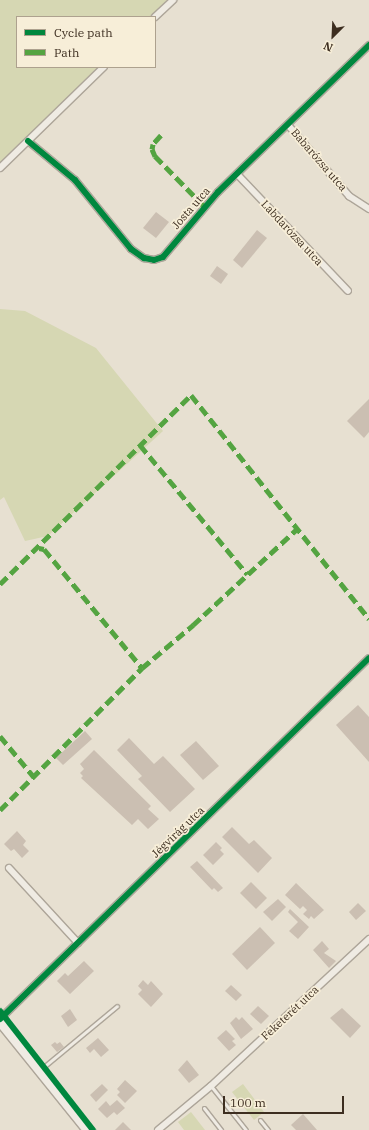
<!DOCTYPE html>
<meta charset="utf-8">
<style>
body{margin:0}
#map{position:relative;width:369px;height:1130px;overflow:hidden;background:#e7e0d1;font-family:"IBM Plex Serif",serif}
div>[style]{position:absolute}
[style*='--x']{left:calc(var(--x)*1px);top:calc(var(--y)*1px);width:calc(var(--w)*1px);rotate:calc(var(--a)*1deg)}
.green>*{inset:0;background:#d6d7b3}
.building>*{inset:0;background:#cbbfb2}
.roads{filter:drop-shadow(1px 0 #ada599) drop-shadow(-1px 0 #ada599) drop-shadow(0 1px #ada599) drop-shadow(0 -1px #ada599)}
.service>*{height:3px;margin:-1.5px;padding:0 1.5px;transform-origin:1.5px;border-radius:1.5px;background:#efebe3}
.minor>*{height:6px;margin:-3px;padding:0 3px;transform-origin:3px;border-radius:3px;background:#efebe3}
.secondary>*{height:9px;margin:-4.5px;padding:0 4.5px;transform-origin:4.5px;border-radius:4.5px;background:#efebe3}
.quiet>*{height:5px;margin-top:-2.5px;transform-origin:0;background:repeating-linear-gradient(90deg,#54a441 0 10px,transparent 0 15px)}
.cycleway>*{height:6px;margin:-3px;padding:0 3px;transform-origin:3px;border-radius:3px;background:#00873e}
span{translate:-50% -50%;white-space:nowrap;text-align:center;line-height:1.15;-webkit-text-stroke:3.5px #f7eed8;paint-order:stroke}
.street-label{font-size:11px;color:#3d2e20}
.legend{position:absolute;left:16px;top:16px;width:140px;height:52px;box-sizing:border-box;background:#f7eed8;border:1px solid #ada18e;margin:0;padding:5px 7px;list-style:none;font-size:12px;color:#3d2e20}
.legend li{display:flex;align-items:center;gap:8px;height:20px}
.legend b{width:20px;border:1px solid #ada18e}
.north{position:absolute;left:313px;top:16px;width:40px;height:40px;-webkit-text-stroke:3px #f7eed8;paint-order:stroke;rotate:204deg;font-size:11px;font-weight:700;line-height:16px;text-align:center;color:#3d2e20}
.north::after{content:'';display:block;margin:auto;width:14px;height:18px;background:#3d2e20;clip-path:polygon(50% 0,100% 100%,50% 72%,0 100%)}
.scale{position:absolute;left:223px;top:1096px;width:121px;height:18px;box-sizing:border-box;border:2px solid #3d2e20;border-top:0;padding-left:5px;font-size:12px;line-height:14px;white-space:nowrap;color:#3d2e20;-webkit-text-stroke:3px #f7eed8;paint-order:stroke}
</style>
<div id="map">
<div class="green">
<i style="clip-path:polygon(0 0,167px 0,150px 17px,17px 17px,17px 67px,99px 67px,0 164px)"></i>
<i style="clip-path:polygon(0 309px,25px 311px,96px 348px,163px 431px,48px 536px,25px 541px,4px 497px,0 500px)"></i>
<i style="clip-path:polygon(243px 1084px,264px 1112px,254px 1120px,232px 1092px)"></i>
<i style="clip-path:polygon(191px 1112px,205px 1130px,184px 1130px,178px 1122px)"></i>
</div>
<div class="building">
<i style="clip-path:polygon(156px 212px,169px 222px,156px 238px,143px 228px)"></i>
<i style="clip-path:polygon(257px 230px,267px 238px,242px 268px,233px 260px)"></i>
<i style="clip-path:polygon(217px 266px,228px 274px,221px 284px,210px 276px)"></i>
<i style="clip-path:polygon(369px 399px,369px 432px,364px 438px,347px 421px)"></i>
<i style="clip-path:polygon(358px 705px,369px 717px,369px 762px,336px 725px)"></i>
<i style="clip-path:polygon(85px 731px,92px 739px,63px 765px,56px 758px)"></i>
<i style="clip-path:polygon(129px 738px,154px 764px,163px 756px,195px 789px,170px 812px,138px 779px,142px 776px,117px 750px)"></i>
<i style="clip-path:polygon(196px 741px,219px 766px,203px 780px,180px 755px)"></i>
<i style="clip-path:polygon(94px 750px,151px 806px,148px 809px,159px 819px,148px 829px,138px 819px,132px 825px,81px 778px,83px 776px,80px 773px,84px 769px,80px 764px)"></i>
<i style="clip-path:polygon(232px 827px,249px 844px,254px 840px,272px 858px,258px 873px,222px 837px)"></i>
<i style="clip-path:polygon(17px 831px,26px 841px,23px 845px,29px 851px,22px 858px,14px 849px,11px 851px,4px 844px)"></i>
<i style="clip-path:polygon(216px 842px,222px 848px,220px 850px,224px 854px,213px 865px,203px 855px)"></i>
<i style="clip-path:polygon(197px 861px,223px 888px,218px 892px,214px 888px,212px 890px,190px 867px)"></i>
<i style="clip-path:polygon(251px 882px,267px 898px,256px 909px,240px 893px)"></i>
<i style="clip-path:polygon(296px 883px,324px 910px,314px 919px,311px 916px,309px 919px,303px 914px,307px 910px,303px 906px,300px 909px,285px 895px)"></i>
<i style="clip-path:polygon(278px 899px,286px 907px,272px 921px,263px 912px)"></i>
<i style="clip-path:polygon(358px 903px,366px 911px,356px 920px,349px 912px)"></i>
<i style="clip-path:polygon(290px 909px,309px 927px,298px 939px,289px 931px,298px 922px,288px 912px)"></i>
<i style="clip-path:polygon(260px 927px,275px 943px,247px 970px,232px 954px)"></i>
<i style="clip-path:polygon(322px 941px,329px 949px,324px 953px,336px 961px,329px 968px,313px 950px)"></i>
<i style="clip-path:polygon(84px 961px,94px 971px,70px 994px,57px 981px,65px 973px,68px 976px)"></i>
<i style="clip-path:polygon(143px 980px,148px 985px,151px 981px,163px 994px,151px 1007px,138px 994px,142px 990px,138px 986px)"></i>
<i style="clip-path:polygon(231px 985px,242px 995px,236px 1001px,225px 991px)"></i>
<i style="clip-path:polygon(258px 1006px,269px 1016px,261px 1024px,250px 1014px)"></i>
<i style="clip-path:polygon(342px 1008px,361px 1026px,350px 1038px,330px 1018px)"></i>
<i style="clip-path:polygon(70px 1009px,77px 1020px,68px 1027px,61px 1016px)"></i>
<i style="clip-path:polygon(236px 1017px,239px 1020px,242px 1017px,253px 1029px,241px 1039px,230px 1023px)"></i>
<i style="clip-path:polygon(226px 1030px,235px 1039px,232px 1041px,236px 1045px,229px 1051px,217px 1038px)"></i>
<i style="clip-path:polygon(98px 1038px,109px 1050px,101px 1057px,94px 1049px,90px 1053px,86px 1048px)"></i>
<i style="clip-path:polygon(55px 1042px,57px 1044px,60px 1042px,64px 1047px,57px 1052px,51px 1045px)"></i>
<i style="clip-path:polygon(187px 1060px,199px 1075px,189px 1083px,178px 1070px)"></i>
<i style="clip-path:polygon(125px 1080px,137px 1091px,125px 1103px,117px 1095px,120px 1092px,117px 1089px)"></i>
<i style="clip-path:polygon(102px 1084px,108px 1090px,96px 1102px,90px 1095px)"></i>
<i style="clip-path:polygon(117px 1100px,125px 1108px,117px 1115px,114px 1112px,107px 1118px,98px 1109px,106px 1101px,110px 1106px)"></i>
<i style="clip-path:polygon(303px 1114px,317px 1130px,296px 1130px,291px 1125px)"></i>
<i style="clip-path:polygon(123px 1122px,131px 1130px,115px 1130px)"></i>
</div>
<div class="roads">
<div class="service">
<i style="--x:40;--y:1070;--w:100;--a:-39.7"></i>
<i style="--x:211;--y:1086;--w:56;--a:51.5"></i>
<i style="--x:204;--y:1108;--w:28;--a:52"></i>
<i style="--x:260;--y:1120;--w:13;--a:51"></i>
</div>
<div class="minor">
<i style="--x:155;--y:17;--w:25;--a:-43"></i>
<i style="--x:288;--y:125;--w:94;--a:49.3"></i>
<i style="--x:349;--y:196;--w:24;--a:33"></i>
<i style="--x:28;--y:141;--w:61;--a:39.7"></i>
<i style="--x:75;--y:180;--w:89;--a:50.9"></i>
<i style="--x:131;--y:249;--w:16;--a:35"></i>
<i style="--x:144;--y:258;--w:10;--a:11"></i>
<i style="--x:154;--y:260;--w:9;--a:-18"></i>
<i style="--x:163;--y:257;--w:85;--a:-49.8"></i>
<i style="--x:218;--y:192;--w:211;--a:-44.2"></i>
<i style="--x:0;--y:168;--w:145;--a:-44.2"></i>
<i style="--x:237;--y:174;--w:161;--a:46.5"></i>
<i style="--x:9;--y:868;--w:102;--a:47.4"></i>
<i style="--x:0;--y:1019;--w:516;--a:-44.37"></i>
<i style="--x:158;--y:1130;--w:69;--a:-39.7"></i>
<i style="--x:211;--y:1086;--w:216;--a:-42.9"></i>
</div>
<div class="secondary">
<i style="--x:0;--y:1022;--w:139;--a:51.1"></i>
</div>
</div>
<div class="quiet">
<i style="--x:161;--y:135;--w:12;--a:132"></i>
<i style="--x:153;--y:144;--w:5;--a:101"></i>
<i style="--x:152;--y:149;--w:8;--a:67"></i>
<i style="--x:155;--y:156;--w:71;--a:45.6"></i>
<i style="--x:140;--y:445;--w:168;--a:50.3"></i>
<i style="--x:39;--y:548;--w:5;--a:11"></i>
<i style="--x:44;--y:549;--w:154;--a:50.5"></i>
<i style="--x:0;--y:584;--w:269;--a:-44.7"></i>
<i style="--x:191;--y:395;--w:286;--a:51.5"></i>
<i style="--x:0;--y:736;--w:53;--a:50.3"></i>
<i style="--x:0;--y:810;--w:201;--a:-45"></i>
<i style="--x:142;--y:668;--w:67;--a:-40.1"></i>
<i style="--x:193;--y:625;--w:142;--a:-42.7"></i>
</div>
<div class="cycleway">
<i style="--x:28;--y:141;--w:61;--a:39.7"></i>
<i style="--x:75;--y:180;--w:89;--a:50.9"></i>
<i style="--x:131;--y:249;--w:16;--a:35"></i>
<i style="--x:144;--y:258;--w:10;--a:11"></i>
<i style="--x:154;--y:260;--w:9;--a:-18"></i>
<i style="--x:163;--y:257;--w:85;--a:-49.8"></i>
<i style="--x:218;--y:192;--w:211;--a:-44.2"></i>
<i style="--x:0;--y:1011;--w:151;--a:52"></i>
<i style="--x:0;--y:1019;--w:516;--a:-44.37"></i>
</div>
<div class="street-label">
<span style="left:319px;top:160px;rotate:49deg">Babarózsa utca</span>
<span style="left:191px;top:208px;rotate:-49deg">Josta utca</span>
<span style="left:292px;top:233px;rotate:47deg">Labdarózsa utca</span>
<span style="left:178px;top:832px;rotate:-44deg">Jégvirág utca</span>
<span style="left:290px;top:1013px;rotate:-43deg">Feketerét utca</span>
</div>
<ul class="legend">
<li><b style="height:5px;background:#00873e"></b>Cycle path</li>
<li><b style="height:5px;background:#54a441"></b>Path</li>
</ul>
<div class="north">N</div>
<div class="scale">100 m</div>
</div>
